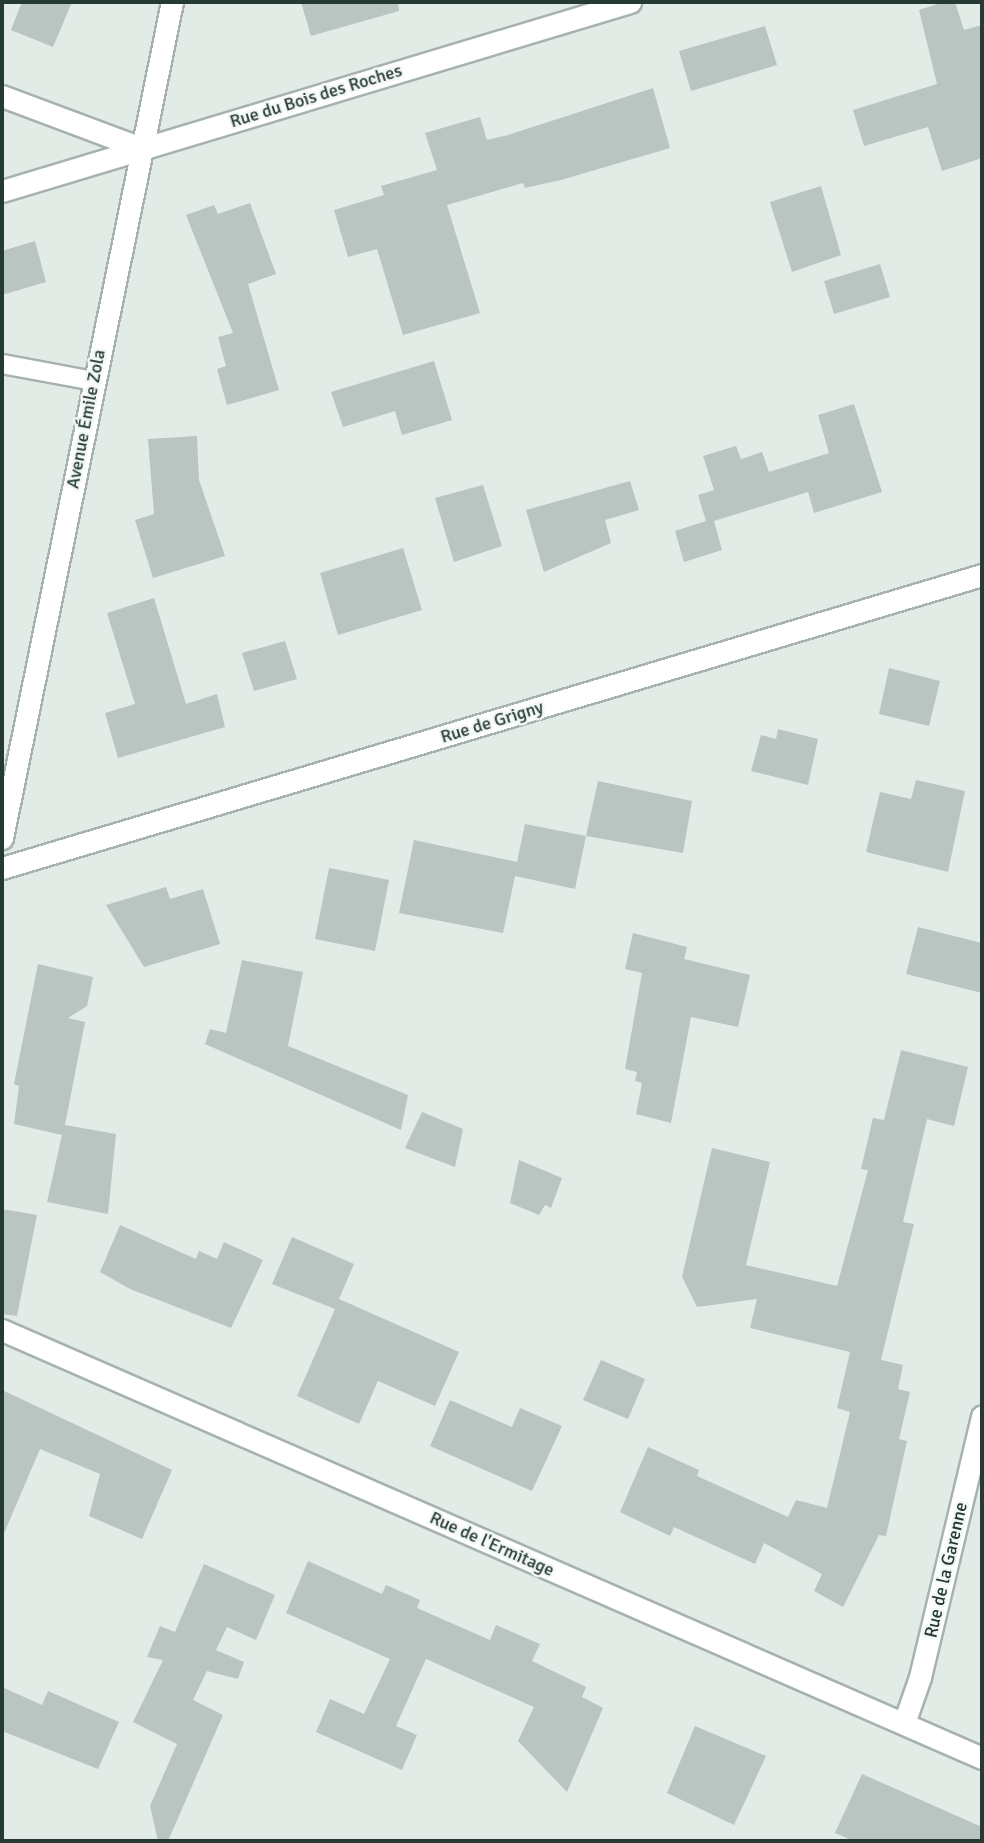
<!DOCTYPE html>
<meta charset="utf-8">
<style>
body{margin:0}
#map{position:relative;width:984px;height:1843px;overflow:hidden;background:#e3ebe7;font-family:Signika,sans-serif}
div>[style]{position:absolute}
[style*='--x']{left:calc(var(--x)*1px);top:calc(var(--y)*1px);width:calc(var(--w)*1px);rotate:calc(var(--a)*1deg)}
.building>*{inset:0;background:#b8c5c0}
.roads{filter:drop-shadow(2px 0 #a6b2ad) drop-shadow(-2px 0 #a6b2ad) drop-shadow(0 2px #a6b2ad) drop-shadow(0 -2px #a6b2ad)}
.service>*{height:18px;margin:-9px;padding:0 9px;transform-origin:9px;border-radius:9px;background:#fff}
.minor>*{height:21px;margin:-10.5px;padding:0 10.5px;transform-origin:10.5px;border-radius:10.5px;background:#fff}
span{translate:-50% -50%;white-space:nowrap;text-align:center;line-height:1.15;-webkit-text-stroke:5px #f3f8f5;paint-order:stroke}
.street-label{font-size:18px;color:#253a33}
.frame{position:absolute;inset:0;border:4px solid #253a33;pointer-events:none}
</style>
<div id="map">
<div class="building">
<i style="clip-path:polygon(22px 2px,72px 2px,53px 47px,11px 30px)"></i>
<i style="clip-path:polygon(301px 2px,398px 2px,399px 11px,311px 36px)"></i>
<i style="clip-path:polygon(944px 2px,955px 2px,964px 30px,982px 25px,982px 158px,942px 171px,928px 127px,864px 146px,853px 110px,937px 84px,919px 10px)"></i>
<i style="clip-path:polygon(765px 26px,777px 65px,691px 91px,679px 51px)"></i>
<i style="clip-path:polygon(653px 88px,670px 148px,561px 180px,525px 188px,523px 183px,447px 205px,480px 313px,403px 335px,377px 249px,348px 257px,334px 210px,384px 195px,381px 186px,437px 170px,425px 133px,480px 117px,487px 140px,508px 135px)"></i>
<i style="clip-path:polygon(821px 186px,841px 255px,792px 272px,770px 202px)"></i>
<i style="clip-path:polygon(250px 203px,276px 274px,248px 284px,279px 390px,227px 405px,217px 369px,226px 366px,218px 337px,233px 333px,186px 215px,214px 205px,218px 214px)"></i>
<i style="clip-path:polygon(35px 241px,46px 282px,2px 295px,2px 251px)"></i>
<i style="clip-path:polygon(880px 264px,890px 297px,834px 314px,824px 281px)"></i>
<i style="clip-path:polygon(434px 361px,452px 420px,402px 435px,395px 411px,343px 427px,331px 392px)"></i>
<i style="clip-path:polygon(854px 404px,882px 492px,814px 513px,808px 492px,714px 521px,722px 550px,684px 562px,675px 531px,706px 521px,698px 495px,714px 490px,703px 456px,736px 446px,741px 459px,762px 452px,769px 472px,829px 453px,818px 415px)"></i>
<i style="clip-path:polygon(197px 436px,199px 480px,225px 556px,153px 578px,135px 520px,154px 514px,148px 439px)"></i>
<i style="clip-path:polygon(630px 481px,639px 510px,605px 520px,611px 543px,544px 572px,526px 510px)"></i>
<i style="clip-path:polygon(483px 485px,502px 546px,454px 562px,435px 498px)"></i>
<i style="clip-path:polygon(403px 548px,422px 610px,338px 635px,320px 573px)"></i>
<i style="clip-path:polygon(154px 598px,186px 704px,217px 694px,225px 727px,118px 758px,105px 713px,135px 704px,107px 613px)"></i>
<i style="clip-path:polygon(285px 641px,297px 679px,254px 691px,242px 653px)"></i>
<i style="clip-path:polygon(889px 668px,940px 681px,929px 726px,879px 714px)"></i>
<i style="clip-path:polygon(778px 729px,818px 739px,808px 785px,751px 771px,761px 735px,776px 739px)"></i>
<i style="clip-path:polygon(916px 780px,965px 791px,948px 872px,866px 852px,880px 792px,911px 799px)"></i>
<i style="clip-path:polygon(598px 781px,692px 801px,683px 853px,586px 836px)"></i>
<i style="clip-path:polygon(525px 824px,586px 836px,575px 889px,515px 876px,503px 933px,399px 913px,414px 840px,517px 862px)"></i>
<i style="clip-path:polygon(329px 868px,389px 880px,375px 951px,315px 939px)"></i>
<i style="clip-path:polygon(166px 887px,170px 899px,203px 889px,220px 944px,144px 967px,106px 905px)"></i>
<i style="clip-path:polygon(918px 927px,982px 943px,982px 993px,906px 974px)"></i>
<i style="clip-path:polygon(633px 933px,687px 947px,684px 959px,750px 975px,738px 1027px,691px 1017px,671px 1123px,636px 1114px,642px 1083px,635px 1081px,637px 1072px,625px 1069px,642px 973px,625px 969px)"></i>
<i style="clip-path:polygon(242px 960px,303px 972px,288px 1046px,408px 1095px,401px 1130px,205px 1044px,210px 1029px,226px 1033px)"></i>
<i style="clip-path:polygon(38px 964px,93px 977px,87px 1006px,68px 1018px,85px 1022px,65px 1125px,116px 1134px,108px 1214px,47px 1202px,62px 1135px,14px 1124px,19px 1086px,14px 1084px)"></i>
<i style="clip-path:polygon(901px 1050px,968px 1067px,954px 1126px,927px 1119px,903px 1222px,914px 1224px,881px 1360px,903px 1365px,898px 1389px,910px 1392px,899px 1439px,907px 1441px,886px 1536px,879px 1535px,843px 1607px,814px 1591px,822px 1574px,764px 1543px,755px 1564px,674px 1527px,670px 1536px,620px 1512px,648px 1447px,699px 1470px,697px 1476px,788px 1517px,796px 1500px,827px 1508px,850px 1412px,837px 1408px,850px 1352px,750px 1328px,757px 1299px,697px 1307px,682px 1277px,712px 1148px,770px 1162px,746px 1265px,837px 1286px,868px 1170px,861px 1169px,873px 1118px,884px 1120px)"></i>
<i style="clip-path:polygon(422px 1112px,463px 1129px,455px 1167px,405px 1148px)"></i>
<i style="clip-path:polygon(519px 1160px,562px 1178px,551px 1208px,545px 1205px,539px 1215px,510px 1203px)"></i>
<i style="clip-path:polygon(2px 1209px,37px 1215px,17px 1316px,2px 1314px)"></i>
<i style="clip-path:polygon(120px 1225px,196px 1259px,199px 1251px,217px 1259px,224px 1242px,263px 1260px,231px 1328px,130px 1289px,100px 1272px)"></i>
<i style="clip-path:polygon(292px 1237px,354px 1264px,339px 1299px,459px 1352px,435px 1406px,378px 1381px,359px 1424px,297px 1396px,335px 1309px,272px 1284px)"></i>
<i style="clip-path:polygon(601px 1360px,645px 1379px,628px 1419px,583px 1400px)"></i>
<i style="clip-path:polygon(2px 1390px,172px 1470px,142px 1539px,89px 1516px,100px 1474px,40px 1449px,2px 1538px)"></i>
<i style="clip-path:polygon(450px 1400px,512px 1427px,520px 1408px,562px 1426px,532px 1491px,430px 1446px)"></i>
<i style="clip-path:polygon(308px 1561px,382px 1594px,386px 1585px,420px 1600px,417px 1608px,490px 1640px,496px 1625px,540px 1644px,532px 1661px,586px 1687px,582px 1697px,603px 1708px,567px 1792px,518px 1741px,534px 1707px,426px 1659px,396px 1726px,417px 1735px,402px 1770px,316px 1732px,330px 1699px,364px 1714px,390px 1659px,286px 1613px)"></i>
<i style="clip-path:polygon(204px 1564px,275px 1595px,256px 1640px,227px 1627px,216px 1650px,244px 1662px,238px 1679px,207px 1671px,193px 1700px,223px 1715px,168px 1841px,158px 1841px,150px 1806px,177px 1744px,133px 1722px,163px 1660px,147px 1657px,160px 1626px,175px 1632px)"></i>
<i style="clip-path:polygon(2px 1687px,42px 1705px,48px 1691px,119px 1722px,98px 1769px,2px 1731px)"></i>
<i style="clip-path:polygon(695px 1726px,766px 1756px,734px 1825px,667px 1793px)"></i>
<i style="clip-path:polygon(862px 1774px,982px 1827px,982px 1841px,854px 1841px,835px 1833px)"></i>
</div>
<div class="roads">
<div class="service">
<i style="--x:2;--y:364;--w:94;--a:10.5"></i>
</div>
<div class="minor">
<i style="--x:2;--y:96;--w:148;--a:20.5"></i>
<i style="--x:2;--y:191;--w:656;--a:-16.75"></i>
<i style="--x:2;--y:838;--w:853;--a:-78.51"></i>
<i style="--x:2;--y:868;--w:1023;--a:-16.65"></i>
<i style="--x:2;--y:1330;--w:1069;--a:23.59"></i>
<i style="--x:904;--y:1723;--w:49;--a:-70.8"></i>
<i style="--x:920;--y:1677;--w:268;--a:-76.6"></i>
</div>
</div>
<div class="street-label">
<span style="left:316px;top:96px;rotate:-17deg">Rue du Bois des Roches</span>
<span style="left:86px;top:419px;rotate:-79deg">Avenue Émile Zola</span>
<span style="left:492px;top:722px;rotate:-17deg">Rue de Grigny</span>
<span style="left:492px;top:1544px;rotate:24deg">Rue de l'Ermitage</span>
<span style="left:946px;top:1570px;rotate:-77deg">Rue de la Garenne</span>
</div>
<div class="frame"></div>
</div>
